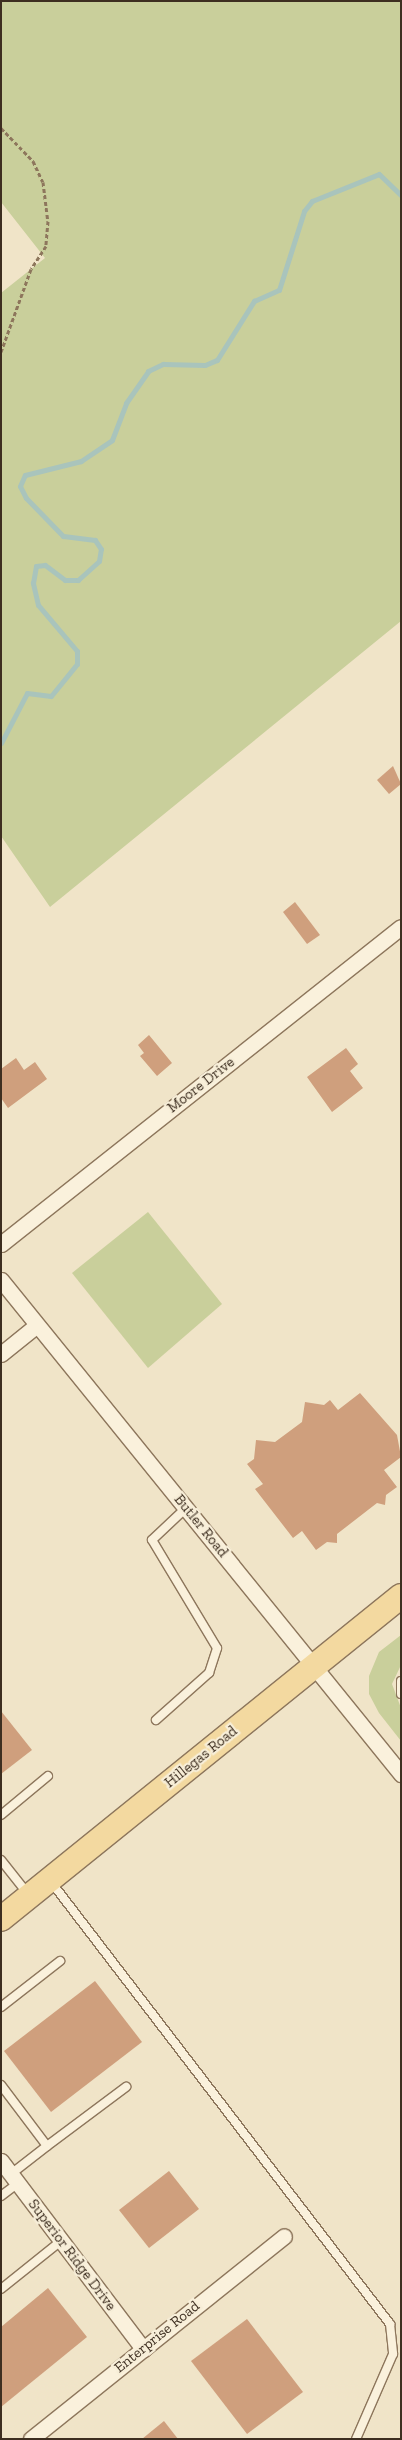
<!DOCTYPE html>
<style>
body{margin:0}
#map{position:relative;width:402px;height:2440px;overflow:hidden;background:#f0e4c8;font-family:"Zilla Slab",serif}
div>[style]{position:absolute}
[style*='--x']{left:calc(var(--x)*1px);top:calc(var(--y)*1px);width:calc(var(--w)*1px);rotate:calc(var(--a)*1deg)}
.green>*{inset:0;background:#c9cf9b}
.stream>*{height:5px;margin:-2.5px;padding:0 2.5px;transform-origin:2.5px;border-radius:2.5px;background:#a9c4bc}
.building>*{inset:0;background:#cf9f7d}
.path>*{height:3px;margin-top:-1.5px;transform-origin:0;background:repeating-linear-gradient(90deg,#8d765c 0 4px,transparent 0 6.5px)}
.roads{filter:drop-shadow(1px 0 #8d765c) drop-shadow(-1px 0 #8d765c) drop-shadow(0 1px #8d765c) drop-shadow(0 -1px #8d765c)}
.lane>*{height:8px;margin:-4px;padding:0 4px;transform-origin:4px;border-radius:4px;background:#faf1dc}
.street>*{height:15px;margin:-7.5px;padding:0 7.5px;transform-origin:7.5px;border-radius:7.5px;background:#faf1dc}
.primary>*{height:24px;margin:-12px;padding:0 12px;transform-origin:12px;border-radius:12px;background:#f3d9a0}
span{translate:-50% -50%;white-space:nowrap;text-align:center;line-height:1.15;-webkit-text-stroke:4.5px #f7eed8;paint-order:stroke}
.street-label{font-size:15px;color:#3d2e20}
.frame{position:absolute;inset:0;border:2px solid #3d2e20;pointer-events:none}
</style>
<div id="map">
<div class="green">
<i style="clip-path:polygon(1px 1px,401px 1px,401px 621px,50px 907px,1px 836px,1px 293px,45px 258px,1px 202px)"></i>
<i style="clip-path:polygon(148px 1212px,222px 1304px,148px 1368px,72px 1273px)"></i>
<i style="clip-path:polygon(401px 1635px,401px 1665px,392px 1684px,401px 1708px,401px 1741px,379px 1713px,369px 1694px,369px 1676px,379px 1652px)"></i>
</div>
<div class="stream">
<i style="--x:1;--y:743;--w:56;--a:-62.5"></i>
<i style="--x:27;--y:693;--w:24;--a:7"></i>
<i style="--x:51;--y:696;--w:41;--a:-50.9"></i>
<i style="--x:77;--y:664;--w:13;--a:-90"></i>
<i style="--x:77;--y:651;--w:60;--a:-130.3"></i>
<i style="--x:38;--y:605;--w:23;--a:-103"></i>
<i style="--x:33;--y:583;--w:17;--a:-80"></i>
<i style="--x:36;--y:566;--w:9;--a:-6"></i>
<i style="--x:45;--y:565;--w:25;--a:37"></i>
<i style="--x:65;--y:580;--w:13;--a:0"></i>
<i style="--x:78;--y:580;--w:28;--a:-42"></i>
<i style="--x:99;--y:561;--w:12;--a:-81"></i>
<i style="--x:101;--y:549;--w:11;--a:-124"></i>
<i style="--x:95;--y:540;--w:32;--a:-173"></i>
<i style="--x:63;--y:536;--w:53;--a:-134.2"></i>
<i style="--x:26;--y:498;--w:13;--a:-117"></i>
<i style="--x:20;--y:486;--w:12;--a:-66"></i>
<i style="--x:25;--y:475;--w:58;--a:-14"></i>
<i style="--x:81;--y:461;--w:37;--a:-34"></i>
<i style="--x:112;--y:440;--w:40;--a:-69"></i>
<i style="--x:126;--y:403;--w:39;--a:-55"></i>
<i style="--x:148;--y:371;--w:17;--a:-25"></i>
<i style="--x:163;--y:364;--w:42;--a:1.4"></i>
<i style="--x:205;--y:365;--w:13;--a:-23"></i>
<i style="--x:217;--y:360;--w:70;--a:-57.9"></i>
<i style="--x:254;--y:301;--w:27;--a:-24"></i>
<i style="--x:279;--y:290;--w:83;--a:-72.4"></i>
<i style="--x:304;--y:211;--w:13;--a:-51"></i>
<i style="--x:312;--y:201;--w:72;--a:-21.9"></i>
<i style="--x:379;--y:174;--w:30;--a:44"></i>
</div>
<div class="building">
<i style="clip-path:polygon(393px 766px,401px 784px,389px 794px,377px 780px)"></i>
<i style="clip-path:polygon(295px 902px,320px 935px,307px 944px,283px 912px)"></i>
<i style="clip-path:polygon(149px 1035px,172px 1063px,157px 1076px,140px 1056px,144px 1053px,138px 1045px)"></i>
<i style="clip-path:polygon(346px 1048px,358px 1064px,350px 1071px,363px 1088px,332px 1112px,307px 1077px)"></i>
<i style="clip-path:polygon(16px 1058px,24px 1070px,35px 1062px,47px 1079px,8px 1108px,1px 1098px,1px 1069px)"></i>
<i style="clip-path:polygon(360px 1393px,397px 1435px,401px 1457px,384px 1470px,397px 1487px,386px 1495px,385px 1505px,377px 1503px,337px 1534px,337px 1543px,327px 1542px,316px 1550px,302px 1531px,293px 1538px,255px 1489px,263px 1484px,247px 1464px,254px 1459px,256px 1440px,275px 1442px,302px 1422px,305px 1402px,324px 1405px,330px 1400px,338px 1410px)"></i>
<i style="clip-path:polygon(1px 1711px,32px 1750px,1px 1774px)"></i>
<i style="clip-path:polygon(95px 1981px,142px 2042px,51px 2112px,4px 2051px)"></i>
<i style="clip-path:polygon(169px 2171px,199px 2209px,149px 2248px,119px 2210px)"></i>
<i style="clip-path:polygon(48px 2288px,87px 2337px,1px 2407px,1px 2327px)"></i>
<i style="clip-path:polygon(247px 2319px,303px 2392px,247px 2434px,191px 2361px)"></i>
<i style="clip-path:polygon(164px 2421px,178px 2439px,142px 2439px)"></i>
</div>
<div class="path">
<i style="--x:1;--y:128;--w:46;--a:45.9"></i>
<i style="--x:33;--y:161;--w:23;--a:65"></i>
<i style="--x:43;--y:182;--w:39;--a:83"></i>
<i style="--x:48;--y:221;--w:25;--a:95"></i>
<i style="--x:46;--y:246;--w:27;--a:123"></i>
<i style="--x:31;--y:269;--w:88;--a:109.9"></i>
</div>
<div class="roads">
<div class="lane">
<i style="--x:401;--y:1681;--w:13;--a:90"></i>
<i style="--x:156;--y:1720;--w:71;--a:-41.6"></i>
<i style="--x:209;--y:1673;--w:26;--a:-72"></i>
<i style="--x:217;--y:1648;--w:126;--a:-121"></i>
<i style="--x:152;--y:1540;--w:47;--a:-43.3"></i>
<i style="--x:1;--y:1815;--w:61;--a:-39.7"></i>
<i style="--x:1;--y:1860;--w:43;--a:51.5"></i>
<i style="--x:52;--y:1883;--w:556;--a:52.53"></i>
<i style="--x:390;--y:2324;--w:30;--a:84"></i>
<i style="--x:393;--y:2354;--w:93;--a:113.5"></i>
<i style="--x:1;--y:2007;--w:75;--a:-37.9"></i>
<i style="--x:1;--y:2085;--w:76;--a:53"></i>
<i style="--x:47;--y:2146;--w:99;--a:-36.8"></i>
<i style="--x:11;--y:2174;--w:46;--a:-37.9"></i>
<i style="--x:1;--y:2196;--w:21;--a:-37"></i>
<i style="--x:1;--y:2289;--w:77;--a:-38.7"></i>
</div>
<div class="street">
<i style="--x:1;--y:1244;--w:510;--a:-38.4"></i>
<i style="--x:1;--y:1280;--w:636;--a:51"></i>
<i style="--x:1;--y:1354;--w:46;--a:-38.9"></i>
<i style="--x:1;--y:2161;--w:236;--a:52.9"></i>
<i style="--x:31;--y:2439;--w:324;--a:-38.7"></i>
</div>
<div class="primary">
<i style="--x:1;--y:1919;--w:514;--a:-38.92"></i>
</div>
</div>
<div class="street-label">
<span style="left:201px;top:1085px;rotate:-38deg">Moore Drive</span>
<span style="left:201px;top:1526px;rotate:51deg">Butler Road</span>
<span style="left:201px;top:1757px;rotate:-39deg">Hillegas Road</span>
<span style="left:72px;top:2255px;rotate:53deg">Superior Ridge Drive</span>
<span style="left:157px;top:2337px;rotate:-39deg">Enterprise Road</span>
</div>
<div class="frame"></div>
</div>
